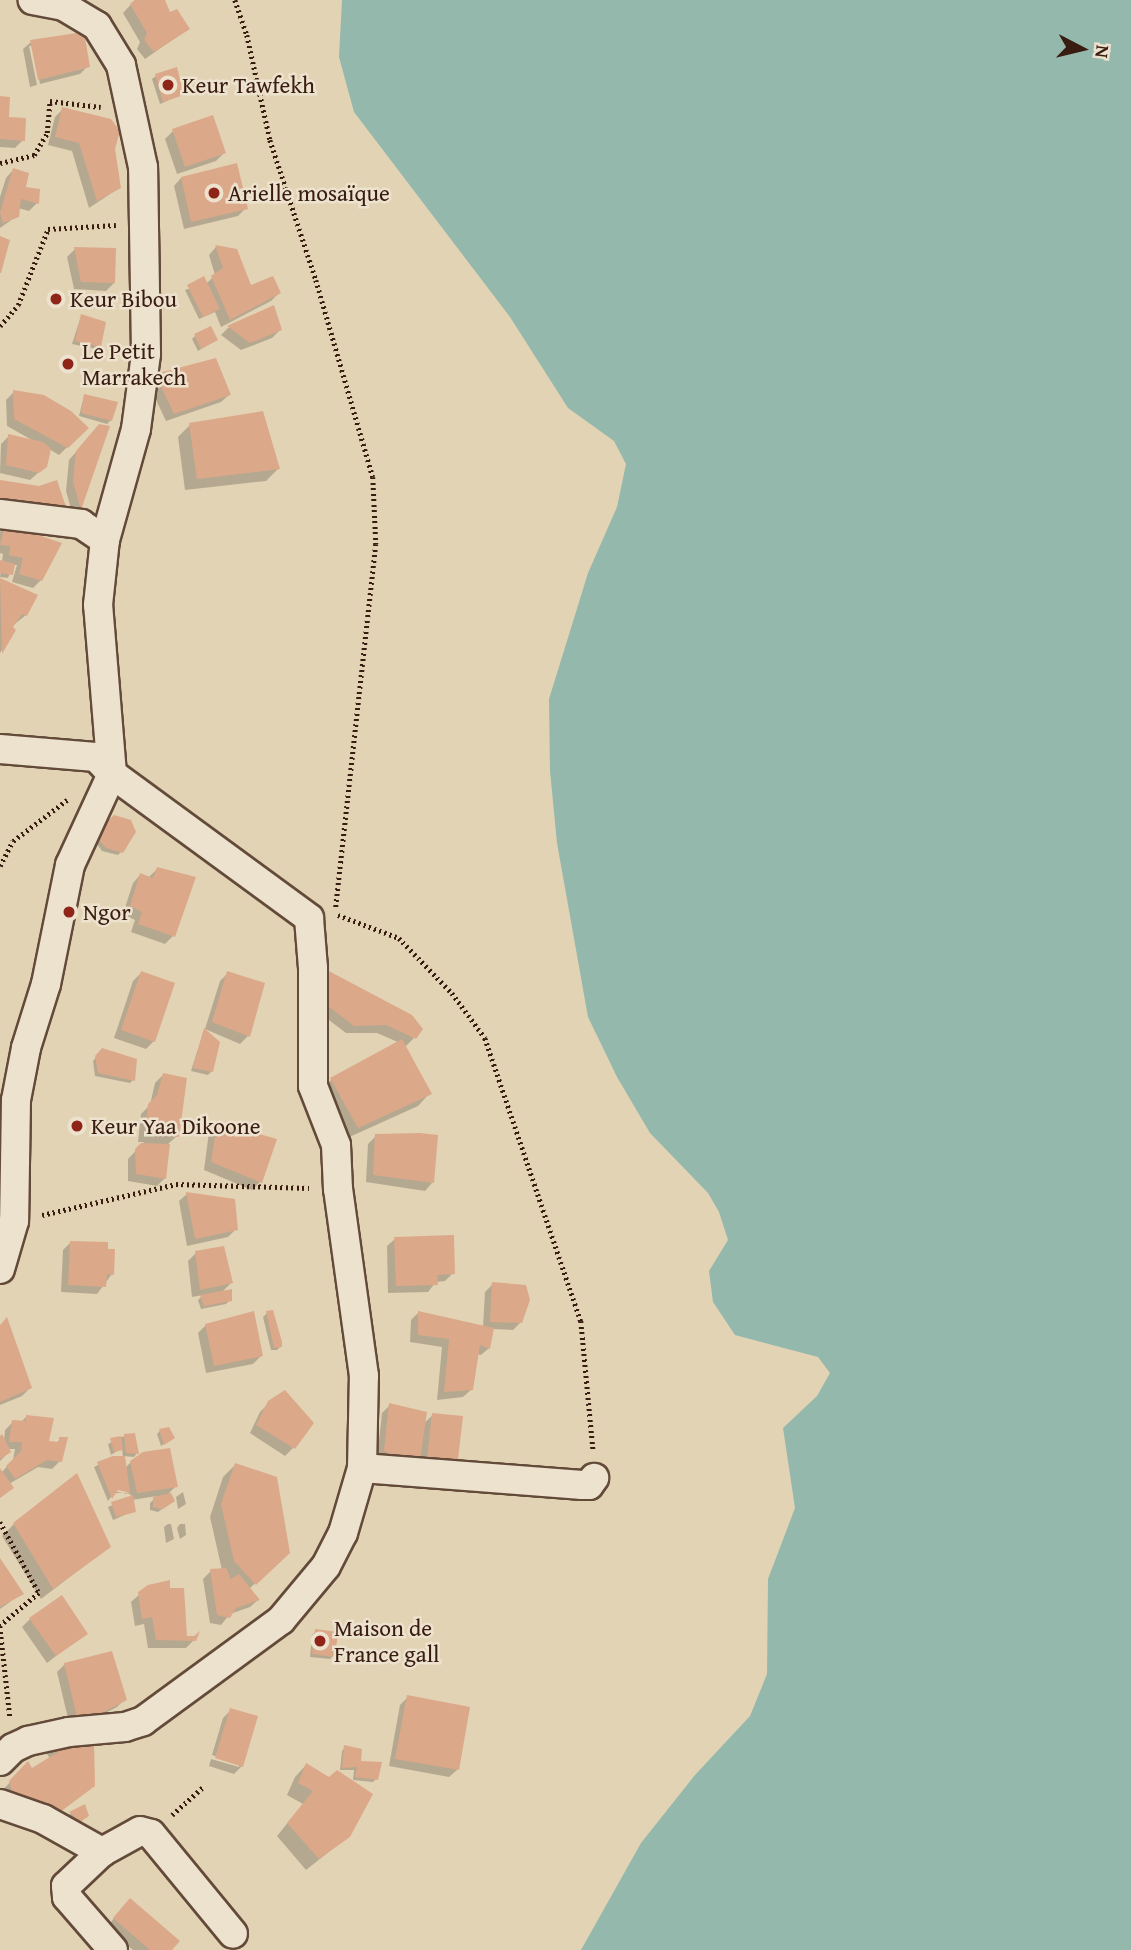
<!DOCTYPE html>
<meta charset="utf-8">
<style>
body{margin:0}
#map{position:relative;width:1131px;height:1950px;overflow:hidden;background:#e2d3b4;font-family:"Gentium Book Plus",serif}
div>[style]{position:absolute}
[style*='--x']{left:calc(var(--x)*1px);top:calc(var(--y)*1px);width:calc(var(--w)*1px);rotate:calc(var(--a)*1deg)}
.water>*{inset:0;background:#95b8ad}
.shadow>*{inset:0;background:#0003}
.building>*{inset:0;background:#dca88a}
.path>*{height:4.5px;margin-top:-2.25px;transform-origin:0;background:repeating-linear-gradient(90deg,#391c10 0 2px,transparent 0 5.5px)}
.roads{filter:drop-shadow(2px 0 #634a39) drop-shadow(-2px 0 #634a39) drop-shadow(0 2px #634a39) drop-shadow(0 -2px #634a39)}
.street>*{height:28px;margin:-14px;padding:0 14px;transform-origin:14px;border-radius:14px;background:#ece2ce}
.dots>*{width:19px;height:19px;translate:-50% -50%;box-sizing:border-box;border:4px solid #ece2ce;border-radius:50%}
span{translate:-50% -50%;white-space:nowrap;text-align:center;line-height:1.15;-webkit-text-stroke:5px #ece2ce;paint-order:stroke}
.poi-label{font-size:23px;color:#391c10}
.left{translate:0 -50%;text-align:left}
.north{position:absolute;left:1047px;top:14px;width:70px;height:70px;-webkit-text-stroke:5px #ece2ce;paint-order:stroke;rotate:97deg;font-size:19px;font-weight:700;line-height:28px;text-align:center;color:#391c10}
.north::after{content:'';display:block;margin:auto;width:24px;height:32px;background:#391c10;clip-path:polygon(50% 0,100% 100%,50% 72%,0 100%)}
</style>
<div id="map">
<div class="water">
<i style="clip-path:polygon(342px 0,1131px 0,1131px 1950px,581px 1950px,641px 1843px,695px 1775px,750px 1716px,767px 1674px,768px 1579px,795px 1508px,783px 1428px,817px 1396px,830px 1373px,818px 1357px,735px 1335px,713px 1302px,709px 1271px,728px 1240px,719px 1212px,708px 1193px,650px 1133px,617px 1077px,588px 1017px,557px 843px,550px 771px,549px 699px,588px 573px,617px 507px,626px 464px,614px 441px,568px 408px,510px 317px,354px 112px,339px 57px)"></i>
</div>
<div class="shadow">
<i style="clip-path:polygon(135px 0,163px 0,169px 15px,188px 29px,145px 59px,137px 49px,140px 42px,123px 13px)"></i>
<i style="clip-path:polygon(31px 42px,88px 66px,80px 74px,40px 84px,33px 46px,29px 46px,37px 85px,30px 87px,23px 49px)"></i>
<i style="clip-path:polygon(156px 76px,183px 94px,160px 104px,152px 79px)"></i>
<i style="clip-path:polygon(0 98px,7px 119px,23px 140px,15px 148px,0 147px)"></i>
<i style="clip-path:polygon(63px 109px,113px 149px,119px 188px,89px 208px,72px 151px,48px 145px,55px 117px)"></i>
<i style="clip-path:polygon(173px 131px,224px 153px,216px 161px,177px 174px,165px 139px)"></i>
<i style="clip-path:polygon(13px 170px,37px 203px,29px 211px,18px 208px,17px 216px,0 228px,0 197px,6px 178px)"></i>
<i style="clip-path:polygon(181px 178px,246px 208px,238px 216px,184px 229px,174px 186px)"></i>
<i style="clip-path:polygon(216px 247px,250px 287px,279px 293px,271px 301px,221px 327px,215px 312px,199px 319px,185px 290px,206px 284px,215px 275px,209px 255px)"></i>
<i style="clip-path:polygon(75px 249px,114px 283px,106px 291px,74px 289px,67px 257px)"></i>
<i style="clip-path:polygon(273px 307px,280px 330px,272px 338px,241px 350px,221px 335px,228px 328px)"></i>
<i style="clip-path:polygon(81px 316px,99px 346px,96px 349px,72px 344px)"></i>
<i style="clip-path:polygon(195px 336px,216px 340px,198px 351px,192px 339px)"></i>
<i style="clip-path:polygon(156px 376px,229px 395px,221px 402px,166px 421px,148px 383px)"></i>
<i style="clip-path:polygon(14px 392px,87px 428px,59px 455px,49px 449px,46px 466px,30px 480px,0 473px,1px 444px,9px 436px,32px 440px,7px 426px,6px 400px)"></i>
<i style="clip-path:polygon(84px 396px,111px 420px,107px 424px,79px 416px)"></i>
<i style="clip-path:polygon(190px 425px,278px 469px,266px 481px,185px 490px,178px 437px)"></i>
<i style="clip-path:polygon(108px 428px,80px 509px,73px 516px,66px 491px,69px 460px,91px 435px)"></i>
<i style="clip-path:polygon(5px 526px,41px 580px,33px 588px,12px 582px,17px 565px,13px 565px,8px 578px,0 577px,3px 554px,0 553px,0 532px)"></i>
<i style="clip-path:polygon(0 580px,36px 596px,26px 615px,11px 627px,14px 630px,0 653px)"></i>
<i style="clip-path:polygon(115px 817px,122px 851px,118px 855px,102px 851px,97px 844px,99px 832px)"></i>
<i style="clip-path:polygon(157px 869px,173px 936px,165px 944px,131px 932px,135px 920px,123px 914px,133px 883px,140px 875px,148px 878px)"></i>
<i style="clip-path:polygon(141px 973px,154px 1041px,146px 1049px,114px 1038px,133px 981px)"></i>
<i style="clip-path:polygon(228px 973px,248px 1036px,240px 1044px,205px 1029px,220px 981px)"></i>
<i style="clip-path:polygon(318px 978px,414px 1038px,406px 1046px,402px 1044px,429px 1094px,418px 1106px,345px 1139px,320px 1091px,332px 1079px,400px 1043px,377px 1033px,346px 1033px,321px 1014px)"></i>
<i style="clip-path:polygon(204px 1030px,211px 1072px,208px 1075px,191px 1071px)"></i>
<i style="clip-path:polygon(102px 1050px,133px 1080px,130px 1083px,95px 1076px,93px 1061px)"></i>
<i style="clip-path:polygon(163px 1075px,177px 1136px,168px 1144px,165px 1178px,157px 1186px,128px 1181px,128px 1159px,144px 1142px,138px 1142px,141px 1114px,150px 1105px,155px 1083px)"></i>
<i style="clip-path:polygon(217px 1124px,274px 1140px,260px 1182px,252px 1190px,204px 1170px,209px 1132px)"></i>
<i style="clip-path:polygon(376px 1136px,432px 1183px,425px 1191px,366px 1182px,368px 1144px)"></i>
<i style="clip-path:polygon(187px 1194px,236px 1229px,228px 1237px,187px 1246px,179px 1201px)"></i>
<i style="clip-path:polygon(395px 1239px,453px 1273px,445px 1281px,436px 1282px,428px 1292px,388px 1293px,387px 1246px)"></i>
<i style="clip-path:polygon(71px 1242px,112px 1274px,97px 1294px,61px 1292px,63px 1250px)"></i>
<i style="clip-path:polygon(196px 1253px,231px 1283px,221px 1293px,230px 1300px,226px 1304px,201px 1309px,198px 1300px,203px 1295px,192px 1297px,188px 1261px)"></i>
<i style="clip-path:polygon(493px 1284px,521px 1322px,513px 1330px,492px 1329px,489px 1348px,481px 1355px,477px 1354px,472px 1389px,463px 1397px,437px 1400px,442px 1347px,410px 1342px,411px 1320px,419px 1312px,483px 1327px,485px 1292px)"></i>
<i style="clip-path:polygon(267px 1313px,280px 1347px,277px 1350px,271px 1350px,263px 1317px)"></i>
<i style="clip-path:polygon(206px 1325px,261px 1356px,253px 1364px,206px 1373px,198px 1333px)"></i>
<i style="clip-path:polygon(0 1327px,30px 1388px,22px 1396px,0 1405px)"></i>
<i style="clip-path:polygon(269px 1403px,293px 1448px,285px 1456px,250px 1433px,260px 1412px)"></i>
<i style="clip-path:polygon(390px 1405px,423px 1424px,433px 1415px,456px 1468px,377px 1459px,382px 1413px)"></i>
<i style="clip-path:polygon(27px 1416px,47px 1442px,56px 1444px,60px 1439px,60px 1461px,52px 1469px,38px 1467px,9px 1484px,12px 1488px,0 1498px,0 1471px,1px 1473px,13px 1460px,15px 1449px,8px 1449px,9px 1452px,0 1461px,0 1438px,4px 1441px,5px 1430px,13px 1422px,21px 1422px)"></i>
<i style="clip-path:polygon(160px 1431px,169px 1441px,161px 1446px,157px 1434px)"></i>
<i style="clip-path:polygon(evenodd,124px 1436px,137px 1453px,134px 1457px,123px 1456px,125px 1468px,131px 1462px,176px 1486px,169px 1493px,173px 1501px,158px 1512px,150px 1510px,150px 1503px,157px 1496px,132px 1500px,134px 1511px,113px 1520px,108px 1507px,133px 1497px,128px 1493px,114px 1493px,108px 1501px,94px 1467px,112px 1458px,123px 1458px,122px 1448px,111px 1455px,108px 1444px,124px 1436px,110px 1487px,127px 1490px,127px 1494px,109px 1490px,110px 1487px)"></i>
<i style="clip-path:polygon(235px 1465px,275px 1565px,249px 1589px,258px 1600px,250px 1607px,230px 1614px,221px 1625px,210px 1623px,203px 1579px,211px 1571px,222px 1570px,210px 1517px,223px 1477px)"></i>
<i style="clip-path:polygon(183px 1492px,186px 1504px,178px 1509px,176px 1497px)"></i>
<i style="clip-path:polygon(14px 1524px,109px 1547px,41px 1599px,2px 1536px)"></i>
<i style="clip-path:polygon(168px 1524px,171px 1524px,174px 1539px,166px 1543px,164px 1527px)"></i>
<i style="clip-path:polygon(180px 1524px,185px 1524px,186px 1535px,180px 1539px,177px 1528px)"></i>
<i style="clip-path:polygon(0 1561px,21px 1594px,0 1609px)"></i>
<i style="clip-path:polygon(140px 1594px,185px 1638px,194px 1640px,186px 1648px,148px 1648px,144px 1624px,135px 1626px,131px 1602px)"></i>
<i style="clip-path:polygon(30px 1619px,86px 1633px,47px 1663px,22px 1627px)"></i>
<i style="clip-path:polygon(316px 1631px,333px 1656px,330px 1659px,310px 1657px,312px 1635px)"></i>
<i style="clip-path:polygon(65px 1664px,125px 1699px,117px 1707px,71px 1731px,57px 1672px)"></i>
<i style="clip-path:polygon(408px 1697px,457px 1770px,449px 1777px,389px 1766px,400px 1705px)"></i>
<i style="clip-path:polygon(231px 1710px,242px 1766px,234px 1774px,209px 1766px,211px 1759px,239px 1767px,239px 1763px,212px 1755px,223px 1718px)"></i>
<i style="clip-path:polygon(54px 1745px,93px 1785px,47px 1822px,2px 1791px,20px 1771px,32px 1771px,50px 1759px,46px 1752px)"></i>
<i style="clip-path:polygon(345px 1747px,376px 1779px,373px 1782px,353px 1780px,354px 1770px,340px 1770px,342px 1751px)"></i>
<i style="clip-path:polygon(306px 1765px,349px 1836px,306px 1870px,277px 1836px,303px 1804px,287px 1795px,295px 1777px)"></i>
<i style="clip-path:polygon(84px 1806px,70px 1829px,67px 1816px)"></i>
<i style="clip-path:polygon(122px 1908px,169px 1950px,133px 1950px,107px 1927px)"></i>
</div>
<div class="building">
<i style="clip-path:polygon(135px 0,165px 0,170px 12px,177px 9px,190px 29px,154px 52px,144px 40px,147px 33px,130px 4px)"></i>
<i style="clip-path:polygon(84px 32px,90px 67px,38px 80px,30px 40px)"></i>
<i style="clip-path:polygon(177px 67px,184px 95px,163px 102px,155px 74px)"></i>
<i style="clip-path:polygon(0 96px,10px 97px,9px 117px,26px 118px,25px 141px,0 139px)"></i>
<i style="clip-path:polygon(62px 107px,111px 119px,120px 131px,115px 149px,121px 188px,97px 201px,79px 143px,55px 137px)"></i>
<i style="clip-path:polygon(213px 115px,226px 153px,185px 167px,172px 129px)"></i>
<i style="clip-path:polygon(237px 163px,248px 209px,191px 222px,181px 177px)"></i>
<i style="clip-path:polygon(13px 168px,29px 173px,26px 187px,40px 189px,39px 204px,21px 199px,19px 217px,3px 223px,0 213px)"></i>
<i style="clip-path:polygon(0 236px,10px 240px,1px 273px,0 273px)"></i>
<i style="clip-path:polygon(215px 245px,237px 249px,251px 285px,273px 276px,281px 293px,230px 320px,211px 276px,223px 268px)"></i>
<i style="clip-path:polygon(74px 247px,116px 248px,115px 283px,81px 282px)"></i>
<i style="clip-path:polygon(204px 276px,220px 309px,203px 317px,187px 285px)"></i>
<i style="clip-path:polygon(274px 305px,282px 330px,250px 343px,227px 326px)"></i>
<i style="clip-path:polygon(81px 314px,106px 322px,101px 347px,75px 341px)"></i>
<i style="clip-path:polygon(211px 326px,218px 340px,201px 349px,194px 334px)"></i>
<i style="clip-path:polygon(216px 358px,231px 395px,174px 414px,155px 374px)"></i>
<i style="clip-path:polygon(13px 390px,44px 395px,71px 411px,89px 428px,68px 448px,14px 419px)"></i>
<i style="clip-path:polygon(84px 394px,118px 402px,112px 421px,81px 413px)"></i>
<i style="clip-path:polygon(263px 411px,280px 469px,197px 479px,189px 423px)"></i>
<i style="clip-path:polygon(99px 424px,110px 426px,81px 510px,73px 482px,76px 451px)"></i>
<i style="clip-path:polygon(8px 434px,43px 442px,51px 449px,47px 467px,39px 473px,6px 465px)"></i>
<i style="clip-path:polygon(0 480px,39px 486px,57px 480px,68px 513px,0 504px)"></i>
<i style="clip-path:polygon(5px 524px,62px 543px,42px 581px,19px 574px,23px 558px,9px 555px,10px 546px,0 545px)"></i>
<i style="clip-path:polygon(0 560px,15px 564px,13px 575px,0 573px)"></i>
<i style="clip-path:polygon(0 578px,38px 595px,27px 616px,22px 614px,13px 627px,16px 630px,2px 654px)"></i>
<i style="clip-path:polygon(114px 815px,131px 820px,136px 832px,123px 853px,106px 848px,99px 840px,102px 826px)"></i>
<i style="clip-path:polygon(157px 867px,196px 877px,175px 937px,138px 924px,142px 912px,130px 906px,140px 873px,153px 878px)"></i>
<i style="clip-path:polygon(325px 969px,412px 1015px,423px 1029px,416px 1039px,386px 1025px,354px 1026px,328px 1006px)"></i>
<i style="clip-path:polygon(141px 971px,175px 983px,155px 1042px,121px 1030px)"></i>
<i style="clip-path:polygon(227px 971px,265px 983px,250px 1037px,212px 1022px)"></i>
<i style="clip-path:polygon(204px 1028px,220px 1042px,213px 1072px,193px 1068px)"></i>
<i style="clip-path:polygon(402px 1039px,432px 1094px,358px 1128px,330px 1078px)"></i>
<i style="clip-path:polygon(102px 1048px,137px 1059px,135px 1081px,98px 1073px,95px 1056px)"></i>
<i style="clip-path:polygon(163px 1073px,187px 1078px,179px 1137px,145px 1134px,148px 1104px,157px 1095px)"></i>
<i style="clip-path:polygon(217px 1122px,277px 1139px,262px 1183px,211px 1162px)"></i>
<i style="clip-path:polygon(420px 1133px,438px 1135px,434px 1183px,373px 1175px,375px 1134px)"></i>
<i style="clip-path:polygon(141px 1143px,170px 1144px,166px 1179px,136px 1174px,135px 1149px)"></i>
<i style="clip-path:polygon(186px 1192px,235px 1199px,238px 1230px,195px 1239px)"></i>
<i style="clip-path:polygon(454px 1235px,455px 1274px,437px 1275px,438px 1285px,396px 1286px,394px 1237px)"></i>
<i style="clip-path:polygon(70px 1241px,108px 1242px,108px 1249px,115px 1249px,114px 1275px,107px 1274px,106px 1287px,68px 1285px)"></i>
<i style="clip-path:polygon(224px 1246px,233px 1283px,200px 1290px,195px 1251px)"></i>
<i style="clip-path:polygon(492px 1282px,526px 1285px,530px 1300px,522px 1323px,490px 1322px)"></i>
<i style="clip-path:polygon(232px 1289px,232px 1301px,204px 1306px,200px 1295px)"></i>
<i style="clip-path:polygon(273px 1310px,282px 1342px,282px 1347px,274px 1348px,266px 1311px)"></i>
<i style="clip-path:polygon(254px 1311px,263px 1356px,214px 1366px,205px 1324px)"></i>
<i style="clip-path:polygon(418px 1311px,494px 1328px,490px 1349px,480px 1345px,473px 1390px,444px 1392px,449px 1339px,418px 1335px)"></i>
<i style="clip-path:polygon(7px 1317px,32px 1388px,0 1402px,0 1325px)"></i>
<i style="clip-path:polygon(285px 1390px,314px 1423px,295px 1449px,256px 1425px,268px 1401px)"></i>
<i style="clip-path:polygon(389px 1403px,427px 1412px,419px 1467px,384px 1451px)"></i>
<i style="clip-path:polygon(432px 1413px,463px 1416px,457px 1468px,426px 1469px)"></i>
<i style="clip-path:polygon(26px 1415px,54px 1418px,49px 1441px,59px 1442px,59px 1437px,68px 1437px,62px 1462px,47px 1460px,15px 1479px,6px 1466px,21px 1451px,22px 1442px,9px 1442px,12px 1420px,26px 1421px)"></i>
<i style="clip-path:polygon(169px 1427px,175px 1438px,164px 1445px,159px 1429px)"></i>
<i style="clip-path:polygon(135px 1433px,139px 1454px,126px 1453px,124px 1434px)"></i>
<i style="clip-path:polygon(2px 1434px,11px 1452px,0 1459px,0 1436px)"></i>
<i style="clip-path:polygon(121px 1436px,123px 1450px,114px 1452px,110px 1438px)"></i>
<i style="clip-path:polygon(170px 1448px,178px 1487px,137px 1493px,130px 1461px,143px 1452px)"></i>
<i style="clip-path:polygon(113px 1456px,125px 1456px,130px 1493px,118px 1490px,112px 1499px,97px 1462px)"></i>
<i style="clip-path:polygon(235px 1463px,277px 1477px,290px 1553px,256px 1585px,234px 1561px,221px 1504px)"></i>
<i style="clip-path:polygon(0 1468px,14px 1488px,0 1498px)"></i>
<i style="clip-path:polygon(77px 1473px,111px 1547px,53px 1589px,13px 1523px)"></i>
<i style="clip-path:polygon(171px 1493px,175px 1501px,163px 1509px,153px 1507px,153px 1497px)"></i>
<i style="clip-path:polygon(133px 1495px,136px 1512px,116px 1517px,111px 1502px)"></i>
<i style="clip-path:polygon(0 1558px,24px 1594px,0 1607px)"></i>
<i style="clip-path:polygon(226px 1568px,231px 1579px,239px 1574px,260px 1600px,236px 1608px,230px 1618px,217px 1615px,210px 1569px)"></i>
<i style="clip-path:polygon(170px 1580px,170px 1588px,184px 1588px,187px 1636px,194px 1636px,200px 1631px,196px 1641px,156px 1640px,152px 1617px,142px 1619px,138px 1592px,148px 1585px)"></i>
<i style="clip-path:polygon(62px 1595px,88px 1634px,56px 1656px,29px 1618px)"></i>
<i style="clip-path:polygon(315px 1629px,338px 1632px,335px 1657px,312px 1654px)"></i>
<i style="clip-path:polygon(112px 1651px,127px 1700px,79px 1725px,64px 1663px)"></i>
<i style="clip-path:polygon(407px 1695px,470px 1707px,459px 1770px,395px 1759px)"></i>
<i style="clip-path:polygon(230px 1708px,258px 1716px,243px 1767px,215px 1758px)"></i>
<i style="clip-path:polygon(53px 1743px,94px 1743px,95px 1786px,56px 1815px,15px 1800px,9px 1781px,28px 1761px,32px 1768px,58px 1752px)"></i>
<i style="clip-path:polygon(344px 1745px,362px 1749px,361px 1761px,382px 1762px,378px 1780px,355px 1777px,357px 1767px,342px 1768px)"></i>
<i style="clip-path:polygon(306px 1763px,329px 1777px,337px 1770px,373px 1794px,350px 1837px,319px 1859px,287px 1823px,313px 1791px,298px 1783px)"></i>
<i style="clip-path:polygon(85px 1804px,89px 1816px,71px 1828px,75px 1817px,69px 1812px)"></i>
<i style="clip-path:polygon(130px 1898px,180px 1941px,172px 1950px,150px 1950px,113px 1918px)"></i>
</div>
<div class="path">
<i style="--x:235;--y:0;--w:37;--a:71"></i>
<i style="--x:247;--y:35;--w:107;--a:77.6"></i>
<i style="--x:270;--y:140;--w:147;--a:71.8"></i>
<i style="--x:316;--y:280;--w:205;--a:73.9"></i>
<i style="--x:373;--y:477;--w:67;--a:87.4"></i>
<i style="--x:376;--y:544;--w:366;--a:96.3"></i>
<i style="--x:0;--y:163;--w:35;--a:-13"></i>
<i style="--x:34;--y:155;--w:26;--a:-59"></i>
<i style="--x:47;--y:133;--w:32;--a:-85"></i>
<i style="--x:50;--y:101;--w:51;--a:6.7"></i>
<i style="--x:0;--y:326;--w:28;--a:-49"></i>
<i style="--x:18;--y:305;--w:82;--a:-68.5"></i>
<i style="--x:48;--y:229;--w:68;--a:-3.4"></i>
<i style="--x:0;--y:866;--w:28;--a:-63"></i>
<i style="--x:13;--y:841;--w:68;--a:-37.2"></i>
<i style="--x:338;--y:915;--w:65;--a:20.7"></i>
<i style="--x:399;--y:938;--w:76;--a:46.1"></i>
<i style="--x:452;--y:993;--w:56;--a:53.7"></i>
<i style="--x:485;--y:1038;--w:299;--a:71.3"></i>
<i style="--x:581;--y:1321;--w:129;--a:84.6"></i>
<i style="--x:42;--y:1215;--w:138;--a:-13"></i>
<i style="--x:176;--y:1184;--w:133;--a:1.7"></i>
<i style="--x:0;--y:1522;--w:81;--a:61.2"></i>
<i style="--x:39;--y:1593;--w:51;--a:139.8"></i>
<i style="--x:0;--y:1626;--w:92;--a:83.7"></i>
<i style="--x:172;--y:1815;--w:43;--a:-42.2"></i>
</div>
<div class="roads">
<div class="street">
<i style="--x:0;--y:514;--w:82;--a:7"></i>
<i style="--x:81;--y:524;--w:29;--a:34"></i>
<i style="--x:0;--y:749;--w:96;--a:4.8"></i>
<i style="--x:96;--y:757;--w:23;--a:47"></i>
<i style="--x:112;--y:774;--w:100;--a:114.8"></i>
<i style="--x:70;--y:865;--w:121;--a:101.4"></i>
<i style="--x:46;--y:984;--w:67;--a:107.4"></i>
<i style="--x:26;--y:1048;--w:53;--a:100.9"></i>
<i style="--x:16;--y:1100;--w:121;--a:90.9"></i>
<i style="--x:14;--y:1221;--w:50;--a:106.3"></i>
<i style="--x:362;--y:1468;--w:221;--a:4.4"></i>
<i style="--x:582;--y:1485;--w:7;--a:0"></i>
<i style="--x:589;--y:1485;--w:9;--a:-54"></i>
<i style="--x:0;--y:1761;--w:18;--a:-45"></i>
<i style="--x:13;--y:1748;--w:17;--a:-25"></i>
<i style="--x:28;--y:1741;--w:42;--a:-12.4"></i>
<i style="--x:69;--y:1732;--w:56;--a:-5.1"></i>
<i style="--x:125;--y:1727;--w:19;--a:-18"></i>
<i style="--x:143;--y:1721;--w:171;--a:-36.2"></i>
<i style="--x:281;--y:1620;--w:70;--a:-50.2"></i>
<i style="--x:326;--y:1566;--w:37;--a:-63"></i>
<i style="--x:343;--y:1533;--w:68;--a:-73.7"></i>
<i style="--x:362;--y:1468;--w:92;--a:-88.8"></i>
<i style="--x:364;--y:1376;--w:189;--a:-97.9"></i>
<i style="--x:338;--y:1189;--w:44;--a:-92.6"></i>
<i style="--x:336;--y:1145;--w:63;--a:-111.3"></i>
<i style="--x:313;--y:1086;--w:118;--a:-90"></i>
<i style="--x:313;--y:968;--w:50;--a:-94.6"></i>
<i style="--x:309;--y:918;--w:244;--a:-143.8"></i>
<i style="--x:112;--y:774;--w:170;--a:-94.7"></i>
<i style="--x:98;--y:605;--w:65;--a:-83.9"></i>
<i style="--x:105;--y:540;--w:115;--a:-74.4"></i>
<i style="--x:136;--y:429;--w:76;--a:-82.4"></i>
<i style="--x:146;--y:354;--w:187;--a:-90.9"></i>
<i style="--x:143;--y:167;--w:104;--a:-102.2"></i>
<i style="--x:121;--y:65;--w:46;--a:-121.6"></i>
<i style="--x:97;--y:26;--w:39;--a:-149"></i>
<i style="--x:64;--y:6;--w:32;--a:-169"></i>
<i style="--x:0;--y:1804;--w:46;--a:19.2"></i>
<i style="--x:43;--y:1819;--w:68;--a:29.2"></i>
<i style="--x:113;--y:1950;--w:70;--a:-131"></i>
<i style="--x:67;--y:1897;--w:11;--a:-95"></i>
<i style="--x:66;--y:1886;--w:50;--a:-43.4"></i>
<i style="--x:102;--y:1852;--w:43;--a:-28.9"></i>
<i style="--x:140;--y:1831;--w:11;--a:15"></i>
<i style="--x:151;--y:1834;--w:129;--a:50.6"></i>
</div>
</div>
<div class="dots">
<i style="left:168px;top:85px;background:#8f2418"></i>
<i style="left:214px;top:193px;background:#8f2418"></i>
<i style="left:56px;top:299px;background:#8f2418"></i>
<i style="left:68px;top:364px;background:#8f2418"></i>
<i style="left:69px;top:912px;background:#8f2418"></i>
<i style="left:77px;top:1126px;background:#8f2418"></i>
<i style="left:320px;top:1641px;background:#8f2418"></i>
</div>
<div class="poi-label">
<span class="left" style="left:182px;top:85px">Keur Tawfekh</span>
<span class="left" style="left:228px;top:193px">Arielle mosaïque</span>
<span class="left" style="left:70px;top:299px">Keur Bibou</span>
<span class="left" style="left:82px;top:364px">Le Petit<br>Marrakech</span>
<span class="left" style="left:83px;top:912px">Ngor</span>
<span class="left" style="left:91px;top:1126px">Keur Yaa Dikoone</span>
<span class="left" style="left:334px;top:1641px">Maison de<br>France gall</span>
</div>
<div class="north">N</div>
</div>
